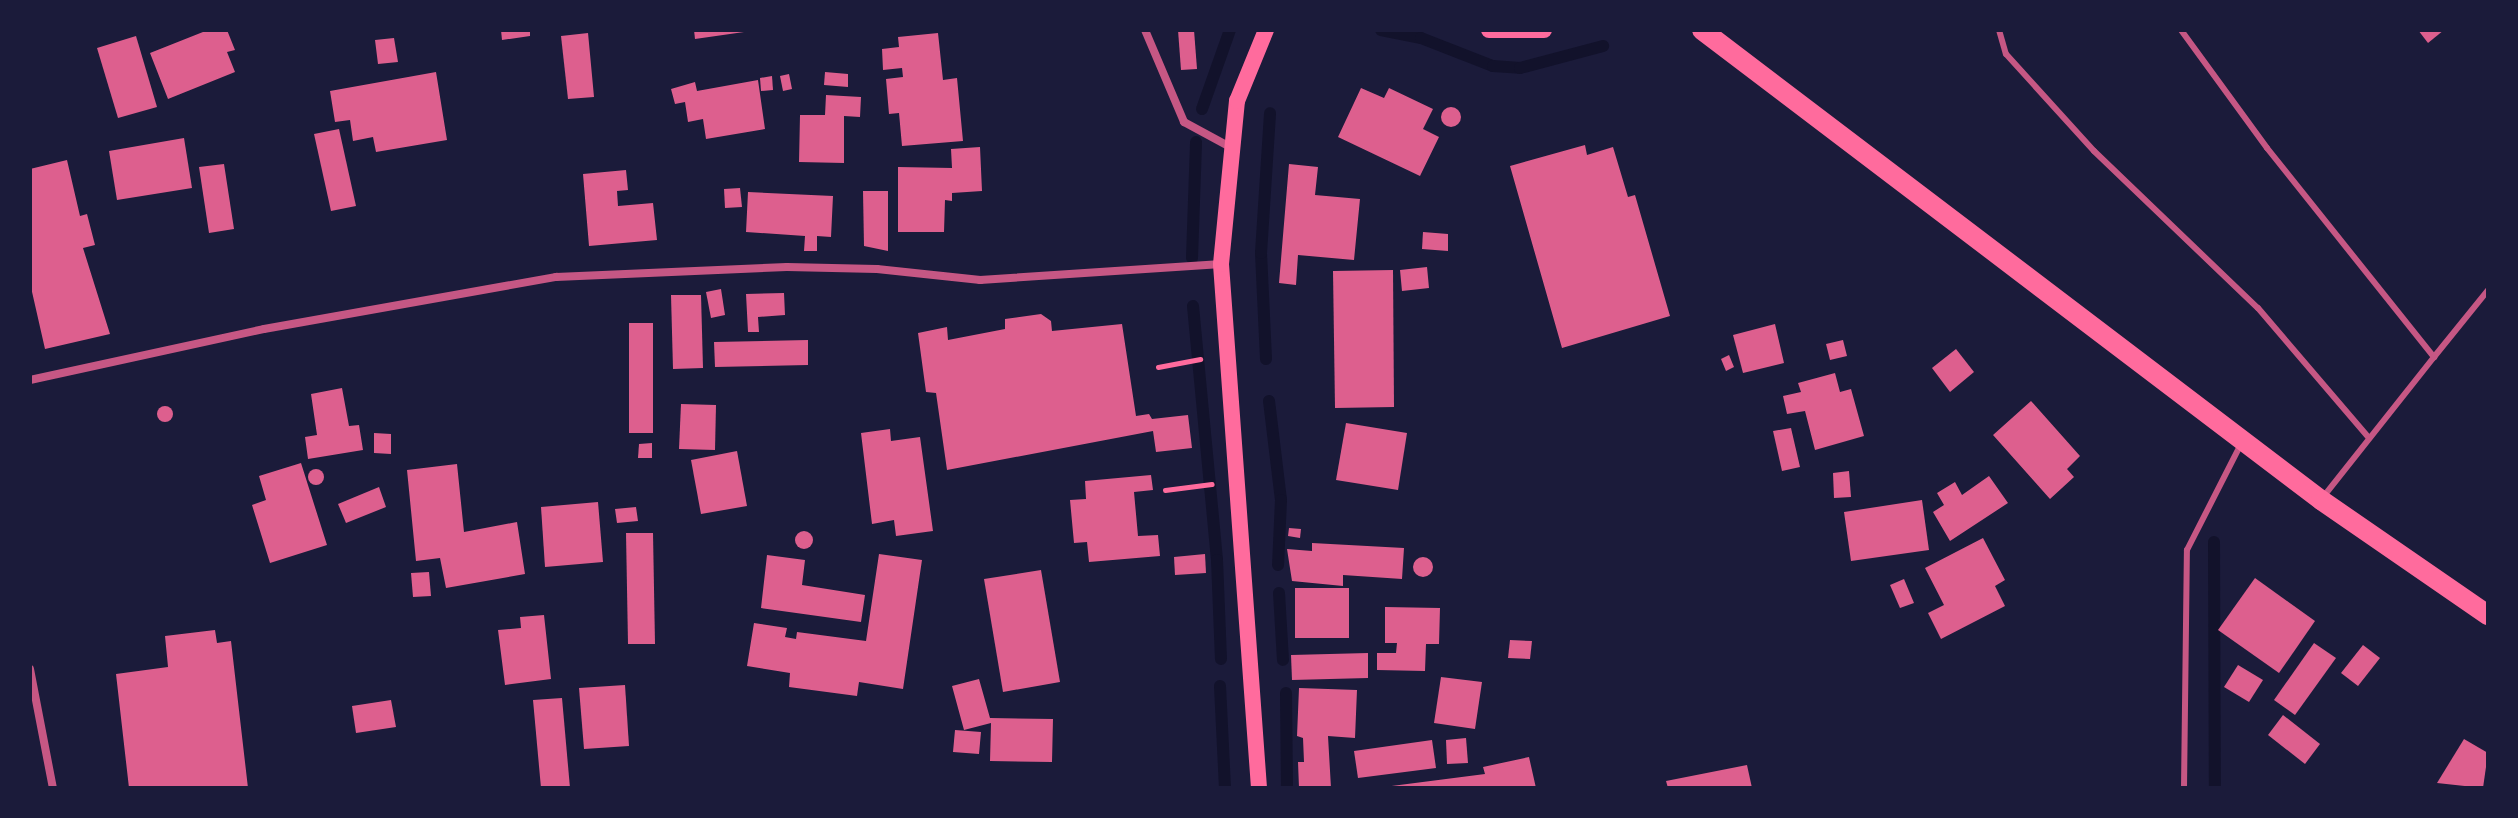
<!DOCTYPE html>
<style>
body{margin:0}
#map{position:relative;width:2518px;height:818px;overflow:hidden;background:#1b1b3a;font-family:Barlow,sans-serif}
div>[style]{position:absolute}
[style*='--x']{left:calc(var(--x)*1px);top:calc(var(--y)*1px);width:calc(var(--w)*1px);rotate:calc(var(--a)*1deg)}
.stream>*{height:12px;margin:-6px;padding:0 6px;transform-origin:6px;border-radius:6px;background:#12122b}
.building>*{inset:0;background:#dd5f8e}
.round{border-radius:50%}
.path>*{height:5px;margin:-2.5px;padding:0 2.5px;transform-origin:2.5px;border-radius:2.5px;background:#ff6b9d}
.service>*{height:6px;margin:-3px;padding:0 3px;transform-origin:3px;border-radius:3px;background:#c65784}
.minor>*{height:8px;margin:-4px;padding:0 4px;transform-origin:4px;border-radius:4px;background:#c65784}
.secondary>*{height:16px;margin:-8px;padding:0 8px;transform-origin:8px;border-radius:8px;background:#ff6b9d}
.primary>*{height:20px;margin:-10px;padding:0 10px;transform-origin:10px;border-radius:10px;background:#ff6b9d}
span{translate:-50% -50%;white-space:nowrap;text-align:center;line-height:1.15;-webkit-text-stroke:6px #1b1b3a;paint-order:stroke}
.frame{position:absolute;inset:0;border:32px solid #1b1b3a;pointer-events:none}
</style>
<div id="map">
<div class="stream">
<i style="--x:1381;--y:30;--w:41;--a:11.3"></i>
<i style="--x:1421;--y:38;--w:77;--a:21.3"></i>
<i style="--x:1493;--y:66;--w:27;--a:4"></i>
<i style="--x:1520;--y:68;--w:86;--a:-14.8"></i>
<i style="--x:1202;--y:109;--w:84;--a:-70.5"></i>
<i style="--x:1192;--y:258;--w:116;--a:-88"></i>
<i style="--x:1193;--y:306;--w:255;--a:84.6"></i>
<i style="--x:1217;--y:560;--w:99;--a:87.7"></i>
<i style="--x:1266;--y:359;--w:106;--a:-92.7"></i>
<i style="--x:1261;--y:253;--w:140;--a:-86.3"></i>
<i style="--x:1269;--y:401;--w:100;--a:83.1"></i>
<i style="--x:1281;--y:500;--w:65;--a:92.6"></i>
<i style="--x:2214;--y:542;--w:246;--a:89.8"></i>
<i style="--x:1279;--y:593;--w:67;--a:86.6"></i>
<i style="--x:1220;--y:686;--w:102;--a:87.2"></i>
<i style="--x:1286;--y:693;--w:95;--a:89.4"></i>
</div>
<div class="building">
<i style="clip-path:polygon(208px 30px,227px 30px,235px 50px,227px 52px,235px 72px,168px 99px,150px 53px)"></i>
<i style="clip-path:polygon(501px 30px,530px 30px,530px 36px,502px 40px)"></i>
<i style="clip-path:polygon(694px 30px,744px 30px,744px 32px,695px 39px)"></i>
<i style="clip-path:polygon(1178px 30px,1194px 30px,1197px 69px,1181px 70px)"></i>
<i style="clip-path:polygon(2418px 30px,2444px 30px,2428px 43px)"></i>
<i style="clip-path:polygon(588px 33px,594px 97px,568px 99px,561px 36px)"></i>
<i style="clip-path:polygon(938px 33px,943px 80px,957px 78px,963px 141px,902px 146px,899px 113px,889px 114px,886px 79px,903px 77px,902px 68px,883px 70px,882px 49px,899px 47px,898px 37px)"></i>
<i style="clip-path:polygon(136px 36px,157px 107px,118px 118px,97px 48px)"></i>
<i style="clip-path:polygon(394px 38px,398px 62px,378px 64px,375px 40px)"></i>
<i style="clip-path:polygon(436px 72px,447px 140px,376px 152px,373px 137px,353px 141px,350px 120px,335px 122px,330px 91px)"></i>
<i style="clip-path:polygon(825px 72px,848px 74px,848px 87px,824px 85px)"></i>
<i style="clip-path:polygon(789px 74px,792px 89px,783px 91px,780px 76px)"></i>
<i style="clip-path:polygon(772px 76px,773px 90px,761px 91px,760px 78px)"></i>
<i style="clip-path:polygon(758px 80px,765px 129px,706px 139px,703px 119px,688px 122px,685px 102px,675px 104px,671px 89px,695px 82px,697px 91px)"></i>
<i style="clip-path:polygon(1361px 88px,1384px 98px,1389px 88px,1433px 109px,1423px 129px,1439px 137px,1420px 176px,1338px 137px)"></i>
<i style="clip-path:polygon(826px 95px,861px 97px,860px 117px,844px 116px,844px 163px,799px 162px,800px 115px,825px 115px)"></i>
<i class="round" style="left:1441px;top:107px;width:20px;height:20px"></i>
<i style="clip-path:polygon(339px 129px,356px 206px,331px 211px,314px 134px)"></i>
<i style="clip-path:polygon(184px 138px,192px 188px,117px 200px,109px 151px)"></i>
<i style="clip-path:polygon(1585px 145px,1587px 155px,1613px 147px,1628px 197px,1635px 195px,1670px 316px,1562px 348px,1510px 166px)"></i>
<i style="clip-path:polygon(980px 147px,982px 191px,952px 193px,952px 201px,945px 200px,944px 232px,898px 232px,898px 167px,952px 168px,951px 149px)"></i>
<i style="clip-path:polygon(67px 160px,80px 216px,87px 214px,95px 245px,83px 248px,110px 334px,45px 349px,30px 283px,30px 169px)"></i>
<i style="clip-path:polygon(224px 164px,234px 229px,209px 233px,199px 167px)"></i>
<i style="clip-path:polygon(1289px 164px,1318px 167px,1315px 195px,1360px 199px,1354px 260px,1298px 255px,1296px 285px,1279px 283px)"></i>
<i style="clip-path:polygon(626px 170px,628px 190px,617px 191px,618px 206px,653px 203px,657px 240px,589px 246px,583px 174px)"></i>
<i style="clip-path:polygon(740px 188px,742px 207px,725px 208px,724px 189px)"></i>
<i style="clip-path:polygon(863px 191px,888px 191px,888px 251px,864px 246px)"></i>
<i style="clip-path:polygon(748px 192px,833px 196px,831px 237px,817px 236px,817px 251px,804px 251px,805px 236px,746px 232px)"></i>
<i style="clip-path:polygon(1423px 232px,1448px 234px,1448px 251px,1422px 249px)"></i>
<i style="clip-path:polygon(1427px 267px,1429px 288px,1402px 291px,1400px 270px)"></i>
<i style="clip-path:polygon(1393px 270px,1394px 407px,1335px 408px,1333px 271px)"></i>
<i style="clip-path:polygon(721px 289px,725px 315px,711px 318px,706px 292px)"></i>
<i style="clip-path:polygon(784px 293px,785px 315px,758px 317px,759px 332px,748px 332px,746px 294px)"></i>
<i style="clip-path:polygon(671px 295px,701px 295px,703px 368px,673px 369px)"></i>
<i style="clip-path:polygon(1041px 314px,1051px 321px,1052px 331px,1122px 324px,1136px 416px,1149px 414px,1152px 419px,1188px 415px,1192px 448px,1156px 452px,1153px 431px,947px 470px,936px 393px,926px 392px,918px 333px,947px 327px,948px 340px,1005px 329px,1005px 319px)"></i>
<i style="clip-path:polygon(629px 323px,653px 323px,653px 433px,629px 433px)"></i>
<i style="clip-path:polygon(1775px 324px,1784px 363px,1743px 373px,1733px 335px)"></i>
<i style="clip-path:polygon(808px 340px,808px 365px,715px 367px,714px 342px)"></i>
<i style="clip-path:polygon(1843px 340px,1847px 356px,1830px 360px,1826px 344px)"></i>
<i style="clip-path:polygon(1956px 349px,1974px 372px,1950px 392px,1932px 368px)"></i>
<i style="clip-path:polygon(1729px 355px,1734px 367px,1726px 371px,1721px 359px)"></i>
<i style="clip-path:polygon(1835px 373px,1840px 392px,1851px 389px,1864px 436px,1815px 450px,1805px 411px,1787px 414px,1783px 396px,1801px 392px,1798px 383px)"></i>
<i style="clip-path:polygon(342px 388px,349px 426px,359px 425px,363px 450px,308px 459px,305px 437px,317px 435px,311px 394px)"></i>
<i style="clip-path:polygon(2031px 401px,2080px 456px,2067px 469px,2074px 477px,2050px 499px,1993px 435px)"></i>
<i style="clip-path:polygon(681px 404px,716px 405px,715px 450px,679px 449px)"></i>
<i class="round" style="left:157px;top:406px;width:16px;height:16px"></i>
<i style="clip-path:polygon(1346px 423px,1407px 433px,1398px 490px,1336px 480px)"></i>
<i style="clip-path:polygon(1791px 428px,1800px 467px,1782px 471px,1773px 431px)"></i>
<i style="clip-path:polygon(890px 429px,891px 441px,920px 437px,933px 531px,896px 536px,894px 520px,872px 524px,861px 433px)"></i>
<i style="clip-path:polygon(374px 433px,391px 434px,391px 454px,374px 453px)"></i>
<i style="clip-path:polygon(652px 443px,652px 458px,638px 458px,639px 444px)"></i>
<i style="clip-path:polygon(737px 451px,747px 506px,701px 514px,691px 460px)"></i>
<i style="clip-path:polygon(301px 463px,327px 545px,270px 563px,252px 505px,266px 500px,259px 476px)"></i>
<i style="clip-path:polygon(457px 464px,464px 532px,517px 522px,525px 574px,446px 588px,440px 558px,416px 561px,407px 470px)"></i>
<i class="round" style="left:308px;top:469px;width:16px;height:16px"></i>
<i style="clip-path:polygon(1849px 471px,1851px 497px,1834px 498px,1833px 473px)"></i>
<i style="clip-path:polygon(1151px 475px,1153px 490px,1134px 492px,1138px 536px,1158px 535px,1160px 556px,1089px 562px,1087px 542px,1074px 543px,1070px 500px,1086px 499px,1085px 481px)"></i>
<i style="clip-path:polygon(1989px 476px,2008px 503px,1950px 541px,1933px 512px,1944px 505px,1937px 493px,1955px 482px,1962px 495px)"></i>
<i style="clip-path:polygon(379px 487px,386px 507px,346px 523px,338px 504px)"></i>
<i style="clip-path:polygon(1922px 500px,1929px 550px,1851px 561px,1844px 512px)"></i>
<i style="clip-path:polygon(598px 502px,603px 562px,545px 567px,541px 507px)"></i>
<i style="clip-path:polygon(636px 507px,638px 521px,617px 523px,615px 509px)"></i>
<i style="clip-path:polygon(1289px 528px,1301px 529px,1300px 538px,1288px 536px)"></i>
<i class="round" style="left:795px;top:531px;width:18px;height:18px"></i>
<i style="clip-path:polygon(626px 533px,653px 533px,655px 644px,628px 644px)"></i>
<i style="clip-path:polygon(1983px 538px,2005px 580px,1995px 586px,2005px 606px,1941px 639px,1928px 613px,1944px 605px,1925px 568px)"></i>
<i style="clip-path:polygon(1312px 543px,1404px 548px,1402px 579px,1343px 575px,1343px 586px,1292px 581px,1287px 549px,1312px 551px)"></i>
<i style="clip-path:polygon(879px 554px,922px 560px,903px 689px,859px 682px,857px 696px,789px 687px,790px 673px,747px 666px,754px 623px,787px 628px,785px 637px,796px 639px,797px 632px,866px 641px)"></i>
<i style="clip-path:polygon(1205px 554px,1206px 573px,1175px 575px,1174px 557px)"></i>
<i style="clip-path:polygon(767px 555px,805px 560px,802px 585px,865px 595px,861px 622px,761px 608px)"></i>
<i class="round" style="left:1413px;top:557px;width:20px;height:20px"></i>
<i style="clip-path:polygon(1041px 570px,1060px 682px,1003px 692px,984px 579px)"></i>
<i style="clip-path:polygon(429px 572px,431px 596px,413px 597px,411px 573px)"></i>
<i style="clip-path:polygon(2255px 578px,2315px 621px,2279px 673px,2218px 630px)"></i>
<i style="clip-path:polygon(1904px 579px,1914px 603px,1900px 608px,1890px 585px)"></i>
<i style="clip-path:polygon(1295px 588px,1349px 588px,1349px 638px,1295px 638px)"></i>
<i style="clip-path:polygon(1385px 607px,1440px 608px,1439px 644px,1426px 644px,1425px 671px,1377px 670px,1377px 653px,1396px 653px,1397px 643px,1385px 643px)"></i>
<i style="clip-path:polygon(544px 615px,551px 679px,505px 685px,498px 630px,521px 628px,520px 617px)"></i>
<i style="clip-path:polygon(215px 630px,217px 643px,231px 641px,248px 788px,129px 788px,116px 674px,168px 667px,165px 636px)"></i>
<i style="clip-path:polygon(1510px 640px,1532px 641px,1530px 659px,1508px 658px)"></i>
<i style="clip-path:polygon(2314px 643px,2336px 658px,2295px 715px,2274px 700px)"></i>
<i style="clip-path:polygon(2363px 645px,2380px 658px,2358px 686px,2341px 673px)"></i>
<i style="clip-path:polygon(1368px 653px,1368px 678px,1292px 680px,1291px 655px)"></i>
<i style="clip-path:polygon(2238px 665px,2263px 680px,2249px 702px,2224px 687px)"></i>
<i style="clip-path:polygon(1441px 677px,1482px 682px,1475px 729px,1434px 723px)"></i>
<i style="clip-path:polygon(979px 679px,990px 718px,1053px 719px,1052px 762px,990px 761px,991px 723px,964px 730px,952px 686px)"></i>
<i style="clip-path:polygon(625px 685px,629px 746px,584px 749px,579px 688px)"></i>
<i style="clip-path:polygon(1299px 688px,1357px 690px,1355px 738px,1328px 736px,1331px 788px,1299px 788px,1298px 762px,1304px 762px,1303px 738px,1297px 736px)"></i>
<i style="clip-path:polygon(562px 698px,570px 788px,541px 788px,533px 700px)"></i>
<i style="clip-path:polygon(391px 700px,396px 727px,356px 733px,352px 706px)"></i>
<i style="clip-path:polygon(2283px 715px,2320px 744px,2305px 764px,2268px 735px)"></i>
<i style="clip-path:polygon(955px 730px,981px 732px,979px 754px,953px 752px)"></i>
<i style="clip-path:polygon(1466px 738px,1468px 763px,1447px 764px,1446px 740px)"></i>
<i style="clip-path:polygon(2464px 739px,2488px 753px,2483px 788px,2437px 783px)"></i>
<i style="clip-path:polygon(1432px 740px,1436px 768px,1358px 778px,1354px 751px)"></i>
<i style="clip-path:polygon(1529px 757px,1536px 788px,1376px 788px,1485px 774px,1483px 767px)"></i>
<i style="clip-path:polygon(1747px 765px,1752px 788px,1668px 788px,1666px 781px)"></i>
</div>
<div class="path">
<i style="--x:1158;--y:367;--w:43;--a:-10.8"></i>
<i style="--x:1165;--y:490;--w:47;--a:-7.3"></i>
</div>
<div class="service">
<i style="--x:1999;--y:30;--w:25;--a:74"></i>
<i style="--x:2006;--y:54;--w:131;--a:47.8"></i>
<i style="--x:2094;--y:151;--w:227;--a:43.8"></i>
<i style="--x:2258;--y:308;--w:170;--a:49.5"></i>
<i style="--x:2181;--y:30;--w:146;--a:53.9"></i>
<i style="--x:2267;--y:148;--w:268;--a:51.4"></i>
<i style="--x:2434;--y:357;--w:179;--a:128.4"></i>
<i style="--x:2434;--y:357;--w:86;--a:-51.1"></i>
<i style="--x:2184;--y:788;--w:238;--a:-89.3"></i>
<i style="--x:2187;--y:550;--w:119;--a:-63"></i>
</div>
<div class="minor">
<i style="--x:1145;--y:30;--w:100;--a:67"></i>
<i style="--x:1184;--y:122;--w:52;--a:28.5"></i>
<i style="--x:30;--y:380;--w:239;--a:-12.3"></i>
<i style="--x:264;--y:329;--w:297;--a:-10.1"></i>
<i style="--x:556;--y:277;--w:231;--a:-2.5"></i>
<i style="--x:787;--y:267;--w:90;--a:1.3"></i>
<i style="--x:877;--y:269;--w:104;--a:6.1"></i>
<i style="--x:980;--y:280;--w:242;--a:-3.8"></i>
<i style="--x:30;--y:669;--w:121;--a:79.1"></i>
</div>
<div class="secondary">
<i style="--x:1489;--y:30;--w:55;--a:0"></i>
<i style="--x:1259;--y:788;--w:525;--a:-94.15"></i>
<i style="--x:1221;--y:264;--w:164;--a:-84.4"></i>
<i style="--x:1237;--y:101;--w:77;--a:-67.8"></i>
</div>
<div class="primary">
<i style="--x:1702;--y:30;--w:777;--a:37.21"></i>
<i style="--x:2321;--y:500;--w:203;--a:34.6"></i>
</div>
<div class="frame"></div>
</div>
